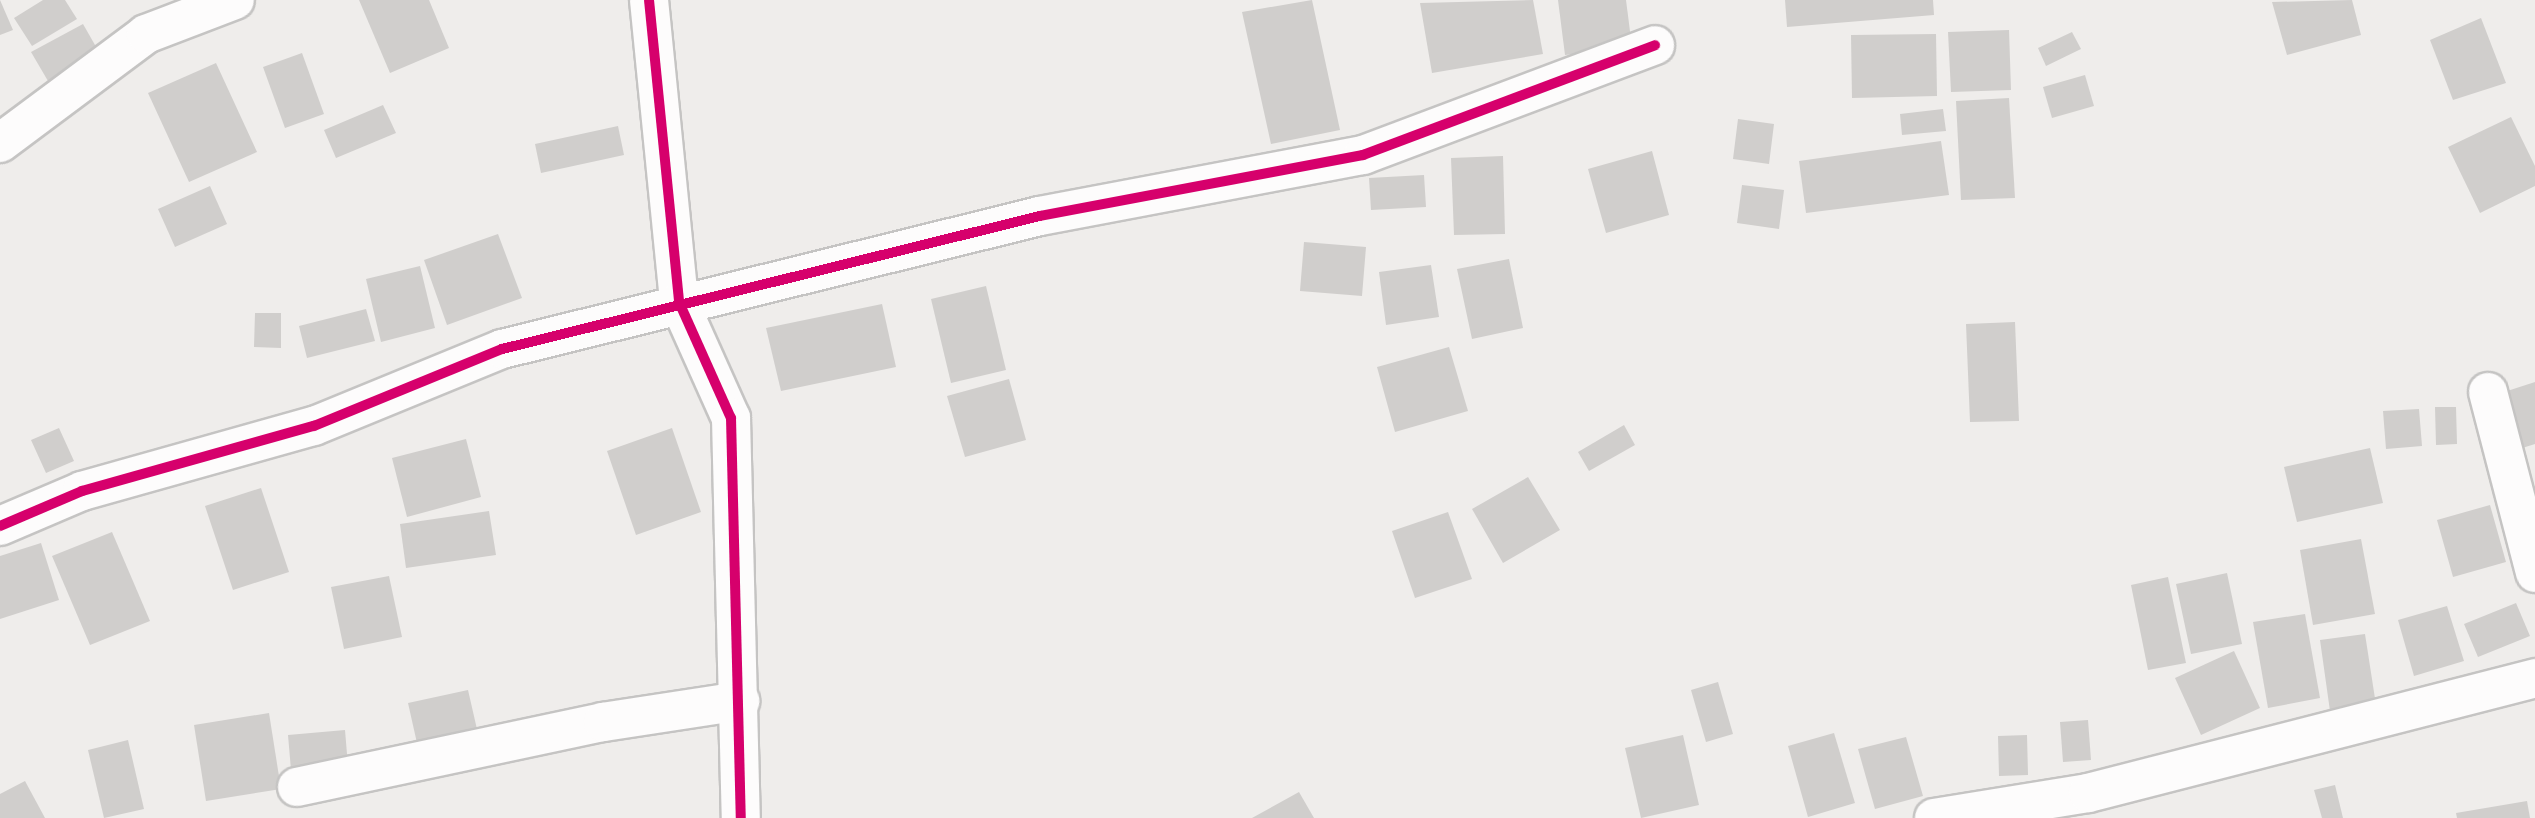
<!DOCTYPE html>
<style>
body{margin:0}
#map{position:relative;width:2535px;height:818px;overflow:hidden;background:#efedeb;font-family:Ubuntu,sans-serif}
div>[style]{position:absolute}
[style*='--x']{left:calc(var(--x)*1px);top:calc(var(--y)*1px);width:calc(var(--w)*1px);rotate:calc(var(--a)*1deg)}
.building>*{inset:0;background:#d0cecc}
.roads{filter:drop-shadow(2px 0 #c5c4c3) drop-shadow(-2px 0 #c5c4c3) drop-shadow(0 2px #c5c4c3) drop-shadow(0 -2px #c5c4c3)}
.street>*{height:38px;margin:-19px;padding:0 19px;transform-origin:19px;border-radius:19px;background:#fdfcfc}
.cycleway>*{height:10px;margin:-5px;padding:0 5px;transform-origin:5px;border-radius:5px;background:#d6006c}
span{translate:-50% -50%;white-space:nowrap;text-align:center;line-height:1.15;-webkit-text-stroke:5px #fff;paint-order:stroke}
</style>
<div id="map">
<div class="building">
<i style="clip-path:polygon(0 0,13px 30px,0 35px)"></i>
<i style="clip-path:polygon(43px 0,65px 0,77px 19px,32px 46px,14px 18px)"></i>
<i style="clip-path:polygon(359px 0,429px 0,449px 48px,390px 73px)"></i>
<i style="clip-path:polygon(1312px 0,1340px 130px,1271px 144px,1242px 12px)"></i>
<i style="clip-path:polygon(1533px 0,1543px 54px,1432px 73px,1420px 3px)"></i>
<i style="clip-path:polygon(1558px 0,1626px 0,1632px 47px,1565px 55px)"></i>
<i style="clip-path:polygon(1785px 0,1933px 0,1934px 15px,1787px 27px)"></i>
<i style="clip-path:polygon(2352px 0,2361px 35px,2287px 55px,2272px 2px)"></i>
<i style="clip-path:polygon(2481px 18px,2506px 83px,2453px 100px,2430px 40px)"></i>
<i style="clip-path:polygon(83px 24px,99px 52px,48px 81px,31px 52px)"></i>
<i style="clip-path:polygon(2009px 30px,2011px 90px,1951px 92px,1948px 32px)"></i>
<i style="clip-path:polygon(2072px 32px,2081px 49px,2046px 66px,2038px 48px)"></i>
<i style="clip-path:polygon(1936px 34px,1937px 96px,1852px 98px,1851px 35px)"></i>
<i style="clip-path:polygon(302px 53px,324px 114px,285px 128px,263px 67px)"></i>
<i style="clip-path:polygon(216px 63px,257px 152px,189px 182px,148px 93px)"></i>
<i style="clip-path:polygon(2085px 75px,2094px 106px,2052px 118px,2043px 87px)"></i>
<i style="clip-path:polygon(2009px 98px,2015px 198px,1961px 200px,1956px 101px)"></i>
<i style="clip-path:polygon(383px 105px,396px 133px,336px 158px,324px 130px)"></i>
<i style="clip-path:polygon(1943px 109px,1946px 131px,1902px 135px,1900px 114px)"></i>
<i style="clip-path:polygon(2511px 117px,2535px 166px,2535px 186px,2480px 213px,2448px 147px)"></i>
<i style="clip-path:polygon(1738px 119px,1774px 124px,1769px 164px,1733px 159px)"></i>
<i style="clip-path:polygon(618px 126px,624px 155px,541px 173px,535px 144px)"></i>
<i style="clip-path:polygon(1941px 141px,1949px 195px,1806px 213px,1799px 161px)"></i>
<i style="clip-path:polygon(1652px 151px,1669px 215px,1606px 233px,1588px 169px)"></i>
<i style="clip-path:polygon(1503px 156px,1505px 234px,1454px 235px,1451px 158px)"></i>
<i style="clip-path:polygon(1424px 175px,1426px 207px,1371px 210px,1369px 178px)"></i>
<i style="clip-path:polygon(1742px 185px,1784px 190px,1779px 229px,1737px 223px)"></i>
<i style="clip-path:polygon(210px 186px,227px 224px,175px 247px,158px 209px)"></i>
<i style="clip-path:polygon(498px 234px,522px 298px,447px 325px,424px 260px)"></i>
<i style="clip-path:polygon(1304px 242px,1366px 247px,1362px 296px,1300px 291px)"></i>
<i style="clip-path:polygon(1509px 259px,1523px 328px,1472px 339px,1457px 269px)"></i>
<i style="clip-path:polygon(1431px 265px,1439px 317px,1386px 325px,1379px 272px)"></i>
<i style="clip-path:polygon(420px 266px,435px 328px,381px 342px,366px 279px)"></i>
<i style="clip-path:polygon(986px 286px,1006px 370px,951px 383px,931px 299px)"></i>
<i style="clip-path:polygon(882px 304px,896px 367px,781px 391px,766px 328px)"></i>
<i style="clip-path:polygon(366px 309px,375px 341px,307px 358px,299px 326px)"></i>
<i style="clip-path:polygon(255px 313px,281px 313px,281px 348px,254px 347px)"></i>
<i style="clip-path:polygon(2015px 322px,2019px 421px,1970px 422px,1966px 324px)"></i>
<i style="clip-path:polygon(1449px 347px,1468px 411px,1395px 432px,1377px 367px)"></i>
<i style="clip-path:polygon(1009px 379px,1026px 440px,965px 457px,947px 396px)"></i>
<i style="clip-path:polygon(2535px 382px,2535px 444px,2519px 449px,2501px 393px)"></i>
<i style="clip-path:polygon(2435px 407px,2456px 407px,2457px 444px,2436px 445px)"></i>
<i style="clip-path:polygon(2419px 409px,2422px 446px,2386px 449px,2383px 411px)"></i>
<i style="clip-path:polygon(1624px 425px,1635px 445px,1589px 471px,1578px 452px)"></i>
<i style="clip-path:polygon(59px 428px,74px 461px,46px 473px,31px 440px)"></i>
<i style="clip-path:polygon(672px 428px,701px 512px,636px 535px,607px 451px)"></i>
<i style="clip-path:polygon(466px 439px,481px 497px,407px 517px,392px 458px)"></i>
<i style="clip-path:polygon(2370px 448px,2383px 503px,2297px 522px,2284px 467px)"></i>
<i style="clip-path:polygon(1528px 477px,1560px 530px,1503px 563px,1472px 509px)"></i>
<i style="clip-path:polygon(261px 488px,289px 572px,233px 590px,205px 506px)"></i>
<i style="clip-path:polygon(2490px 505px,2506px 562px,2453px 577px,2437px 520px)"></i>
<i style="clip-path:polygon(489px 511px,496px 555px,406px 568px,400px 524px)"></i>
<i style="clip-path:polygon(1448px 512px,1472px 579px,1415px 598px,1392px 531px)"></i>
<i style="clip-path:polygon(112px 532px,150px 621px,90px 645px,52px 556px)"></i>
<i style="clip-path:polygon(2361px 539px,2375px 614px,2313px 625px,2300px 550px)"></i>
<i style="clip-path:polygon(41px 543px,59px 600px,0 619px,0 556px)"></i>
<i style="clip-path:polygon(2227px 573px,2242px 644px,2191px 654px,2176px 584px)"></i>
<i style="clip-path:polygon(389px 576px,402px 637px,344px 649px,331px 587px)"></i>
<i style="clip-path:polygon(2168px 577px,2186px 663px,2148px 670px,2131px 585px)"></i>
<i style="clip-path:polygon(2516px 603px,2530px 636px,2478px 657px,2464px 624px)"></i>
<i style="clip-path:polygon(2447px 606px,2464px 661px,2414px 676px,2398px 620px)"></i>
<i style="clip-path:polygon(2305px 614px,2320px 698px,2268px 708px,2253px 622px)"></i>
<i style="clip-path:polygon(2365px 634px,2376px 705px,2330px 711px,2320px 640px)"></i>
<i style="clip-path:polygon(2234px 651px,2260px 708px,2201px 735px,2175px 678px)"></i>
<i style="clip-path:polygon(1718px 682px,1733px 734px,1706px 742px,1691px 690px)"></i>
<i style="clip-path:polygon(468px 690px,479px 738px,419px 752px,408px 703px)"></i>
<i style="clip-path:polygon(269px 713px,281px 789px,206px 801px,194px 725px)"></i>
<i style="clip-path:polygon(2088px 720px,2091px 760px,2063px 762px,2060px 722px)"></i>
<i style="clip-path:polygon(345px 730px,348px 766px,291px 770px,288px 735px)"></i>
<i style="clip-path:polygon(1834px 733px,1855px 803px,1808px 817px,1788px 746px)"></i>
<i style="clip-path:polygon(1683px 735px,1699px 805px,1641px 818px,1625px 748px)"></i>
<i style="clip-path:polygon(2027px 735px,2028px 775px,1999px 776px,1998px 736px)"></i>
<i style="clip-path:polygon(1906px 737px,1923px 796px,1875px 809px,1858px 749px)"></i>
<i style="clip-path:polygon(128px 740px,144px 809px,104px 818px,88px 750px)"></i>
<i style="clip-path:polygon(25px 781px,45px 818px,0 818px,0 794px)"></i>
<i style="clip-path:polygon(2335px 785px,2343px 818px,2322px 818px,2314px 790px)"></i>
<i style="clip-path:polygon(1299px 792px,1314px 818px,1252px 818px)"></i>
<i style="clip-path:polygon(2527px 801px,2530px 818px,2457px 818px,2456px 813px)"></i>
</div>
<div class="roads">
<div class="street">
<i style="--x:649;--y:0;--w:303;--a:84.3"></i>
<i style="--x:679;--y:302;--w:127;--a:65.9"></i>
<i style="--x:731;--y:418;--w:400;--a:88.6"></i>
<i style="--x:0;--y:143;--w:182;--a:-36.7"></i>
<i style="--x:146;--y:34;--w:95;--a:-20.9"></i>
<i style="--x:2488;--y:392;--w:187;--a:75.4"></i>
<i style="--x:0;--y:526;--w:89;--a:-23.1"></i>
<i style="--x:82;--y:491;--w:241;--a:-15.7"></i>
<i style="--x:314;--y:426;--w:203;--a:-22.3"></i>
<i style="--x:502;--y:349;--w:554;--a:-13.89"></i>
<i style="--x:1040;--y:216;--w:329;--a:-10.7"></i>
<i style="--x:1363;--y:155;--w:312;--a:-20.6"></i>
<i style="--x:297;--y:787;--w:313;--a:-12"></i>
<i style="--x:603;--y:722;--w:139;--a:-8.7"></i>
<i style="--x:1934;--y:818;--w:156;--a:-9.2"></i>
<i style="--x:2088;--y:793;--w:462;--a:-14.4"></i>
</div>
</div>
<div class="cycleway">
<i style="--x:649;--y:0;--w:303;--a:84.3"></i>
<i style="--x:679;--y:302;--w:127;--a:65.9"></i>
<i style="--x:731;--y:418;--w:400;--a:88.6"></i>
<i style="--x:0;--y:526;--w:89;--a:-23.1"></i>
<i style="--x:82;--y:491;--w:241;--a:-15.7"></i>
<i style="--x:314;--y:426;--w:203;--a:-22.3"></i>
<i style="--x:502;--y:349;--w:554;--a:-13.89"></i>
<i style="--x:1040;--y:216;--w:329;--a:-10.7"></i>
<i style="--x:1363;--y:155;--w:312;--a:-20.6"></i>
</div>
</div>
